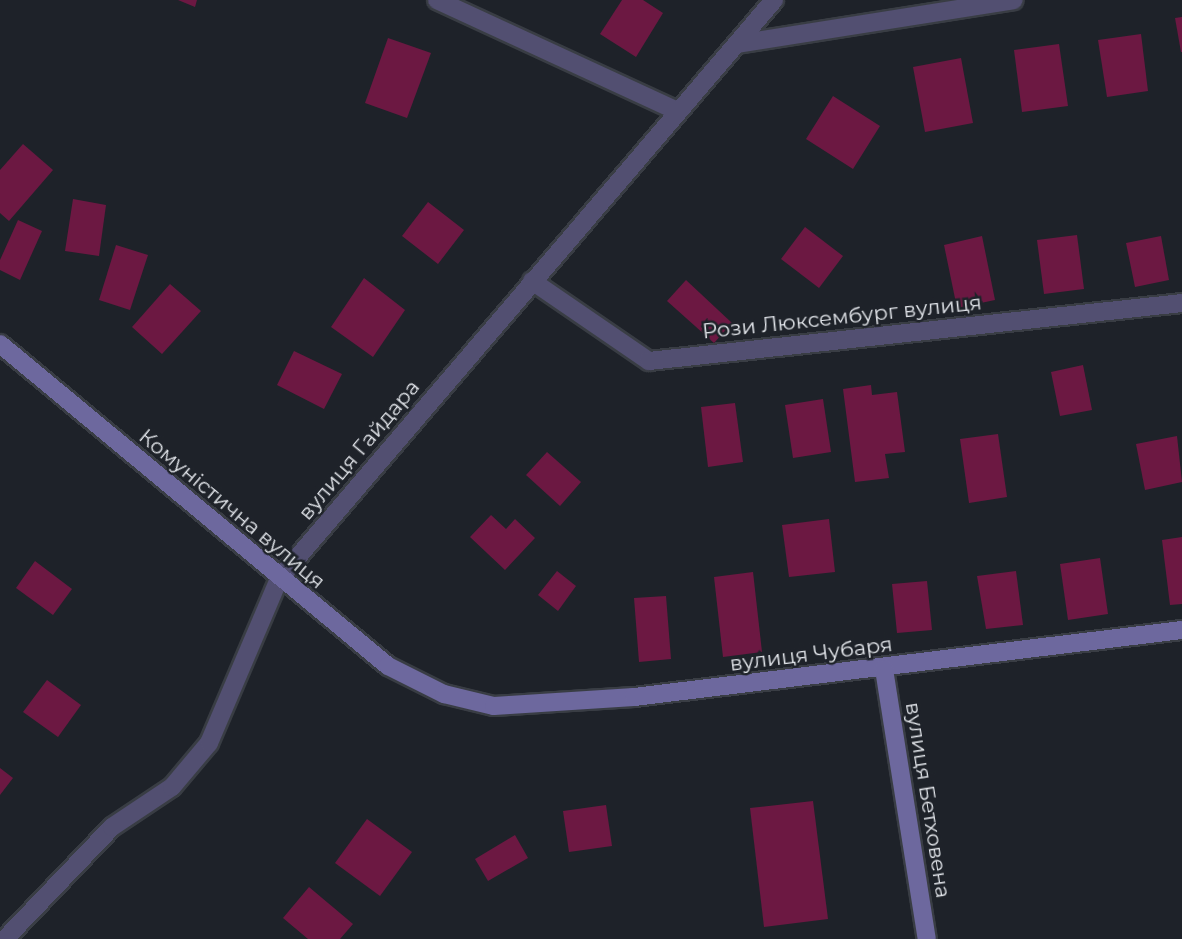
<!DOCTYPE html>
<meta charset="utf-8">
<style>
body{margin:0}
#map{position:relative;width:1182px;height:939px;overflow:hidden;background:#1e2229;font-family:Montserrat,sans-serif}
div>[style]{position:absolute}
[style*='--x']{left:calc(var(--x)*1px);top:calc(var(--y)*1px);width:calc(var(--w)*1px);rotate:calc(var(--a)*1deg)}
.building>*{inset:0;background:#6c1842}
.roads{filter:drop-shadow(2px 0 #393d44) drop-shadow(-2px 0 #393d44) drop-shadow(0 2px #393d44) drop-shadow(0 -2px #393d44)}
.street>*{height:18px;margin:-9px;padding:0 9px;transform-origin:9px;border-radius:9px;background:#524f71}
.secondary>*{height:18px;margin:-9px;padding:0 9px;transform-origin:9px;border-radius:9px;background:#6d689e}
span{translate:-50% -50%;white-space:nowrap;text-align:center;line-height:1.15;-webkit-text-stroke:5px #1e2229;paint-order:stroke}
.street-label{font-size:21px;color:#e2e5ea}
</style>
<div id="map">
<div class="building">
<i style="clip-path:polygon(178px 0,197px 0,195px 7px)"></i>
<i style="clip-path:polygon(622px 0,643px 0,663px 13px,636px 57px,600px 34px)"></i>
<i style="clip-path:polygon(1182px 17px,1182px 52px,1181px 52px,1175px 18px)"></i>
<i style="clip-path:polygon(1141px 34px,1148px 91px,1107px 97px,1098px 40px)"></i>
<i style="clip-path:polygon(388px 38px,431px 53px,407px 118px,365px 103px)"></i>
<i style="clip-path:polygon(1059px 44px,1068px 106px,1022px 112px,1014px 50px)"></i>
<i style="clip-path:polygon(961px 58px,973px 123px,925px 132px,913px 67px)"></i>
<i style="clip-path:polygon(833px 96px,880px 126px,853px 169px,806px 139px)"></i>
<i style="clip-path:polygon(23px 144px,53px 170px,9px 221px,0 213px,0 170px)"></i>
<i style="clip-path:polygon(73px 199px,106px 205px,99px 256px,65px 251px)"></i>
<i style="clip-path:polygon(428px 202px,464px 230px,438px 264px,402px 236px)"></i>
<i style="clip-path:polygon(18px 220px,42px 231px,20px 280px,0 270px,0 260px)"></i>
<i style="clip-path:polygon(805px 227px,843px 256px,819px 288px,781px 259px)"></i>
<i style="clip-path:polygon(1077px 235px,1084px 289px,1044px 294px,1037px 240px)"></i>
<i style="clip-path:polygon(982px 236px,995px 300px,957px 308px,944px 245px)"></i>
<i style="clip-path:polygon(1161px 236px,1169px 280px,1135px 287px,1126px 243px)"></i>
<i style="clip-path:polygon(116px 245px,148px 255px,130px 310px,99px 300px)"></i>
<i style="clip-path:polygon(364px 278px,405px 310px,373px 357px,331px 327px)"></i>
<i style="clip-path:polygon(686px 280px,732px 323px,714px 343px,667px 301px)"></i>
<i style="clip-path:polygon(170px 284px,201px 311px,162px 354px,132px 327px)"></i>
<i style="clip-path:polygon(294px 351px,342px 374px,324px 409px,277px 385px)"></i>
<i style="clip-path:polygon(1083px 365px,1092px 410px,1060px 416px,1051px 372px)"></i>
<i style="clip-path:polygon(871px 385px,872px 395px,897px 392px,905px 452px,885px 454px,889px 478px,855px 482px,843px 389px)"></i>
<i style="clip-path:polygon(823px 399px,831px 452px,793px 458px,785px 405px)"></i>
<i style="clip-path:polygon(735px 403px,743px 462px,708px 467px,701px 407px)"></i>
<i style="clip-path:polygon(998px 434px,1007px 497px,969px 503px,960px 439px)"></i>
<i style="clip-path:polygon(1177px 436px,1182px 482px,1145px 490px,1136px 444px)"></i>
<i style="clip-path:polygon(547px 452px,581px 482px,560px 506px,526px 475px)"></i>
<i style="clip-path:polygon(491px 515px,506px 529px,515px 519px,535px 538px,505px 570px,470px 537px)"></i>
<i style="clip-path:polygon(829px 519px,835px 572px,789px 577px,782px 525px)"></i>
<i style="clip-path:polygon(1182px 537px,1182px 604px,1170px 605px,1162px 540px)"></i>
<i style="clip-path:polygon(1100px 558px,1108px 614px,1068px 620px,1060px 564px)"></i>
<i style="clip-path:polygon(35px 561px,72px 589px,53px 615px,16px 588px)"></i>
<i style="clip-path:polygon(557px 571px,576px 586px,558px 611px,538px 595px)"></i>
<i style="clip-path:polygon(1016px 571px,1023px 625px,986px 629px,977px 576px)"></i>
<i style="clip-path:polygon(753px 572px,762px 652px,723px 657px,714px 577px)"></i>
<i style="clip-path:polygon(927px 581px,932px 630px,897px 633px,892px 584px)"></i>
<i style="clip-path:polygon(666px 596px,671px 659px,639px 662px,634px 598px)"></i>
<i style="clip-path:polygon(47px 680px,81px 705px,58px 737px,23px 712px)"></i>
<i style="clip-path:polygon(0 768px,13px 778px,0 795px)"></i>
<i style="clip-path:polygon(813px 801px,828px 919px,764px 927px,750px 808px)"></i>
<i style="clip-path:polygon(606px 805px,612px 846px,569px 852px,563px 811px)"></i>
<i style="clip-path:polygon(367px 819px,412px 852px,380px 896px,335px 863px)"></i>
<i style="clip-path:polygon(515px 835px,528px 858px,488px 881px,475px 859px)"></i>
<i style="clip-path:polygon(309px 887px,353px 924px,340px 939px,308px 939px,283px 918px)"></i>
</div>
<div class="roads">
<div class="street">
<i style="--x:437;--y:0;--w:264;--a:24.8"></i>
<i style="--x:737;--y:44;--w:280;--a:-9"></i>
<i style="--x:532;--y:281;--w:142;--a:34.4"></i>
<i style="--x:649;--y:361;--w:536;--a:-6.21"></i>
<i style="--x:5;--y:939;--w:155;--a:-46.3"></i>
<i style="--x:112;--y:827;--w:72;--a:-33.7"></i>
<i style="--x:172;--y:787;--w:57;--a:-49.9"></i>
<i style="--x:209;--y:743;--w:178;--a:-66.9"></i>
<i style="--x:279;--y:579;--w:762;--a:-49.47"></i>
</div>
<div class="secondary">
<i style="--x:0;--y:344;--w:504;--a:39.69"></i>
<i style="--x:388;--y:666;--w:63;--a:26.6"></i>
<i style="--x:444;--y:694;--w:51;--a:13.5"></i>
<i style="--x:494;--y:706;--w:140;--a:-3.7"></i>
<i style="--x:634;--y:697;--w:552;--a:-6.97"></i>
<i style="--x:884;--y:669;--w:273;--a:81"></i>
</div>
</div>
<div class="street-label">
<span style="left:842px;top:317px;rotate:-6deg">Рози Люксембург вулиця</span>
<span style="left:359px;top:450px;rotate:-50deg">вулиця Гайдара</span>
<span style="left:232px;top:509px;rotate:40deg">Комуністична вулиця</span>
<span style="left:811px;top:654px;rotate:-7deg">вулиця Чубаря</span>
<span style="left:928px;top:800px;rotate:81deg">вулиця Бетховена</span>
</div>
</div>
